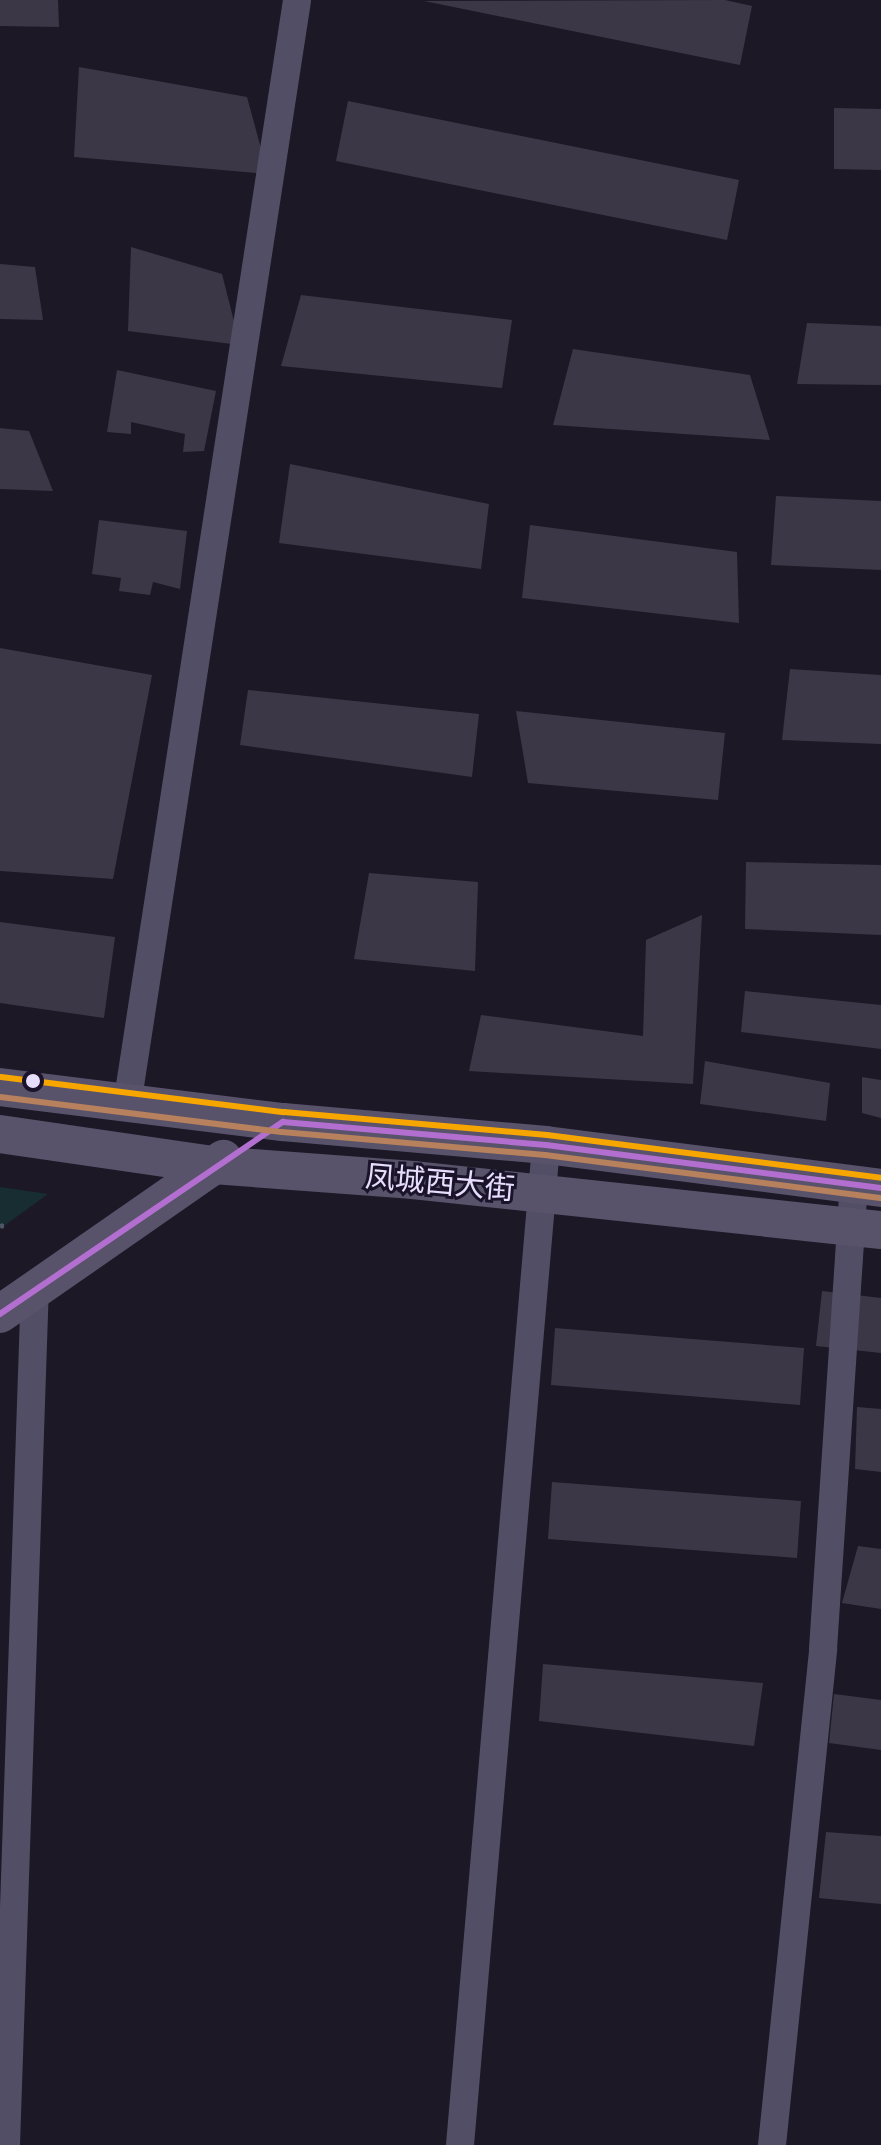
<!DOCTYPE html>
<meta charset="utf-8">
<style>
body{margin:0}
#map{position:relative;width:881px;height:2145px;overflow:hidden;background:#1c1825;font-family:"Space Grotesk","Noto Sans SC",sans-serif}
div>[style]{position:absolute}
[style*='--x']{left:calc(var(--x)*1px);top:calc(var(--y)*1px);width:calc(var(--w)*1px);rotate:calc(var(--a)*1deg)}
.green>*{inset:0;background:#172d32}
.building>*{inset:0;background:#3c3746}
.path>*{height:5px;margin-top:-2.5px;transform-origin:0;background:repeating-linear-gradient(90deg,#4e5666 0 4px,transparent 0 10px)}
.street>*{height:28px;margin:-14px;padding:0 14px;transform-origin:14px;border-radius:14px;background:#524e65}
.secondary>*{height:38px;margin:-19px;padding:0 19px;transform-origin:19px;border-radius:19px;background:#58526b}
.bus-1>*{height:6px;margin:-3px;padding:0 3px;transform-origin:3px;border-radius:3px;background:#b36fd0}
.bus-2>*{height:6px;margin:-3px;padding:0 3px;transform-origin:3px;border-radius:3px;background:#b6815c}
.bus-3>*{height:6px;margin:-3px;padding:0 3px;transform-origin:3px;border-radius:3px;background:#f7a600}
.dots>*{width:22px;height:22px;translate:-50% -50%;box-sizing:border-box;border:4px solid #1a132a;border-radius:50%}
span{translate:-50% -50%;white-space:nowrap;text-align:center;line-height:1.15;-webkit-text-stroke:6px #1a132a;paint-order:stroke}
.street-label{font-size:30px;color:#e6defd}
</style>
<div id="map">
<div class="green">
<i style="clip-path:polygon(0 1187px,48px 1194px,0 1229px)"></i>
</div>
<div class="building">
<i style="clip-path:polygon(0 0,58px 0,59px 27px,0 26px)"></i>
<i style="clip-path:polygon(725px 0,752px 6px,740px 65px,424px 1px)"></i>
<i style="clip-path:polygon(79px 67px,247px 97px,268px 174px,74px 157px)"></i>
<i style="clip-path:polygon(348px 101px,739px 180px,727px 240px,336px 161px)"></i>
<i style="clip-path:polygon(834px 108px,881px 109px,881px 170px,834px 169px)"></i>
<i style="clip-path:polygon(131px 247px,222px 274px,240px 345px,128px 331px)"></i>
<i style="clip-path:polygon(0 264px,35px 267px,43px 320px,0 319px)"></i>
<i style="clip-path:polygon(301px 295px,512px 320px,502px 388px,281px 366px)"></i>
<i style="clip-path:polygon(807px 323px,881px 326px,881px 385px,797px 384px)"></i>
<i style="clip-path:polygon(573px 349px,750px 375px,770px 440px,553px 425px)"></i>
<i style="clip-path:polygon(117px 370px,216px 391px,204px 451px,183px 452px,185px 434px,131px 422px,131px 434px,107px 432px)"></i>
<i style="clip-path:polygon(0 428px,29px 431px,53px 491px,0 489px)"></i>
<i style="clip-path:polygon(290px 464px,489px 504px,481px 569px,279px 543px)"></i>
<i style="clip-path:polygon(776px 496px,881px 501px,881px 570px,771px 565px)"></i>
<i style="clip-path:polygon(99px 520px,187px 531px,180px 589px,153px 582px,150px 595px,119px 591px,121px 578px,92px 574px)"></i>
<i style="clip-path:polygon(530px 525px,737px 552px,739px 623px,522px 598px)"></i>
<i style="clip-path:polygon(0 648px,152px 675px,113px 879px,0 871px)"></i>
<i style="clip-path:polygon(790px 669px,881px 675px,881px 744px,782px 740px)"></i>
<i style="clip-path:polygon(248px 690px,479px 714px,472px 777px,240px 745px)"></i>
<i style="clip-path:polygon(516px 711px,725px 733px,718px 800px,528px 783px)"></i>
<i style="clip-path:polygon(746px 862px,881px 865px,881px 935px,745px 929px)"></i>
<i style="clip-path:polygon(369px 873px,478px 882px,475px 971px,354px 959px)"></i>
<i style="clip-path:polygon(702px 915px,693px 1084px,469px 1071px,481px 1015px,643px 1036px,646px 940px)"></i>
<i style="clip-path:polygon(0 922px,115px 937px,104px 1018px,0 1003px)"></i>
<i style="clip-path:polygon(745px 991px,881px 1005px,881px 1049px,741px 1032px)"></i>
<i style="clip-path:polygon(705px 1061px,830px 1083px,826px 1121px,700px 1104px)"></i>
<i style="clip-path:polygon(862px 1077px,881px 1080px,881px 1118px,862px 1113px)"></i>
<i style="clip-path:polygon(822px 1291px,881px 1298px,881px 1353px,816px 1346px)"></i>
<i style="clip-path:polygon(555px 1328px,804px 1348px,800px 1405px,551px 1385px)"></i>
<i style="clip-path:polygon(857px 1407px,881px 1409px,881px 1472px,855px 1469px)"></i>
<i style="clip-path:polygon(552px 1482px,801px 1501px,797px 1558px,548px 1539px)"></i>
<i style="clip-path:polygon(858px 1546px,881px 1549px,881px 1609px,842px 1603px)"></i>
<i style="clip-path:polygon(543px 1664px,763px 1683px,754px 1746px,539px 1721px)"></i>
<i style="clip-path:polygon(834px 1694px,881px 1700px,881px 1750px,829px 1743px)"></i>
<i style="clip-path:polygon(826px 1832px,881px 1836px,881px 1904px,819px 1898px)"></i>
</div>
<div class="path">
<i style="--x:0;--y:1226;--w:7;--a:-16"></i>
</div>
<div class="street">
<i style="--x:127;--y:1105;--w:1118;--a:-81.25"></i>
<i style="--x:6;--y:2145;--w:860;--a:-88.07"></i>
<i style="--x:460;--y:2145;--w:1004;--a:-85.08"></i>
<i style="--x:772;--y:2145;--w:499;--a:-84.1"></i>
<i style="--x:823;--y:1649;--w:465;--a:-86.2"></i>
</div>
<div class="secondary">
<i style="--x:0;--y:1087;--w:285;--a:7.1"></i>
<i style="--x:283;--y:1122;--w:264;--a:5"></i>
<i style="--x:546;--y:1145;--w:338;--a:7.3"></i>
<i style="--x:0;--y:1134;--w:215;--a:8.3"></i>
<i style="--x:213;--y:1165;--w:201;--a:4.3"></i>
<i style="--x:413;--y:1180;--w:471;--a:6.1"></i>
<i style="--x:0;--y:1314;--w:272;--a:-34.8"></i>
</div>
<div class="bus-1">
<i style="--x:0;--y:1314;--w:342;--a:-34.2"></i>
<i style="--x:283;--y:1122;--w:264;--a:5"></i>
<i style="--x:546;--y:1145;--w:338;--a:7.3"></i>
</div>
<div class="bus-2">
<i style="--x:0;--y:1097;--w:284;--a:7.1"></i>
<i style="--x:282;--y:1132;--w:264;--a:5"></i>
<i style="--x:545;--y:1155;--w:338;--a:7.3"></i>
</div>
<div class="bus-3">
<i style="--x:1;--y:1077;--w:285;--a:7.1"></i>
<i style="--x:284;--y:1112;--w:264;--a:5"></i>
<i style="--x:547;--y:1135;--w:337;--a:7.3"></i>
</div>
<div class="dots">
<i style="left:33px;top:1081px;background:#e6defd"></i>
</div>
<div class="street-label">
<span style="left:440px;top:1183px;rotate:5deg">凤城西大街</span>
</div>
</div>
